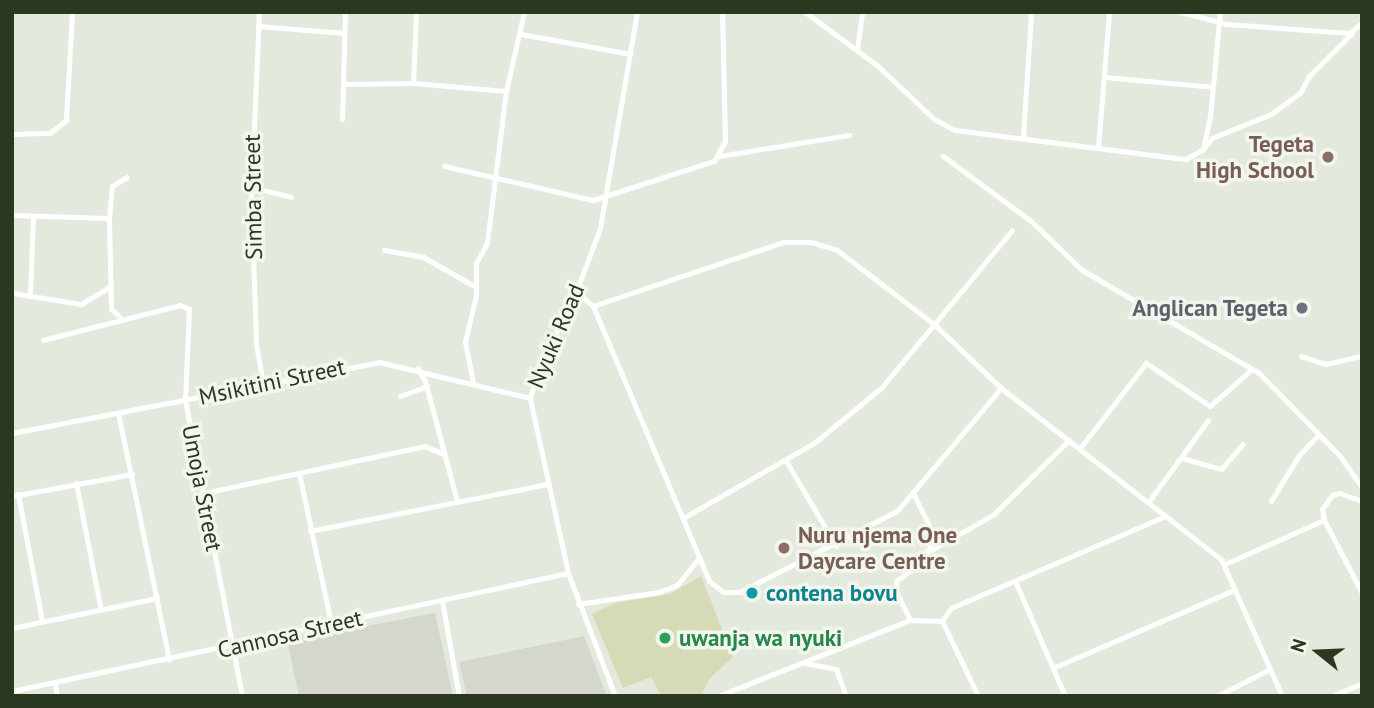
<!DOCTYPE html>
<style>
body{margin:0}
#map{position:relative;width:1374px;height:708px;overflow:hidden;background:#e4e9dd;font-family:"PT Sans",sans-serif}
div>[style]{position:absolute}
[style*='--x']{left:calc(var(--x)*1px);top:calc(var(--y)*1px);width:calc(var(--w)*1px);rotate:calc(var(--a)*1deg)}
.built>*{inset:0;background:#d4d8cc}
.green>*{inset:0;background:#d6dab6}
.street>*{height:5px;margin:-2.5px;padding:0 2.5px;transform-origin:2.5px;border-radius:2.5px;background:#fff}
.dots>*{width:19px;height:19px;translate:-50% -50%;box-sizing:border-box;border:4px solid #f3f6ed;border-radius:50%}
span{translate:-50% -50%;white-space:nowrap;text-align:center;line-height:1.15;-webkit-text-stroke:7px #f3f6ed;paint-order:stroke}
.education-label{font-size:23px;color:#785e54;font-weight:700}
.right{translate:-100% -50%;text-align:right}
.left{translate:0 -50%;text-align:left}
.street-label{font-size:23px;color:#2a3820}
.worship-label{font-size:23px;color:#5b616d;font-weight:700}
.culture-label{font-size:23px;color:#0d838f;font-weight:700}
.leisure-label{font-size:23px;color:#27864d;font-weight:700}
.frame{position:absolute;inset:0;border:14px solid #2a3820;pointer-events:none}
.north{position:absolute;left:1283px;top:617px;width:70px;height:70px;-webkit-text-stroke:5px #f3f6ed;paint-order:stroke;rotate:288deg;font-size:19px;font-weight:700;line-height:28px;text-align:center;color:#2a3820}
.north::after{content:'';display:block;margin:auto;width:24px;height:32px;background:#2a3820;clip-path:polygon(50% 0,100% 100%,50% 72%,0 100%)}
</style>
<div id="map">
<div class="built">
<i style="clip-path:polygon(435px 613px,453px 696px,299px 696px,287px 641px)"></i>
<i style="clip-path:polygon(584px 636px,607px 696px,467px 696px,459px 662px)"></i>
</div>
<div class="green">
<i style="clip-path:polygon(701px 576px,733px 657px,710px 678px,701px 696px,661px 696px,651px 677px,623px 688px,592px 614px,615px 603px,670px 594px)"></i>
</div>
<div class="street">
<i style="--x:259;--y:12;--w:180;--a:92.5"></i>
<i style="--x:251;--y:192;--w:152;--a:88.1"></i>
<i style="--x:256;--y:344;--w:39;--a:80"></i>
<i style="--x:805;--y:12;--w:92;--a:36.6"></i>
<i style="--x:879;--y:67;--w:76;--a:43.4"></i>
<i style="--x:934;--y:119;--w:24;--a:28"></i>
<i style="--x:955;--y:130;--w:233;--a:7.2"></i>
<i style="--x:1186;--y:159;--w:20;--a:-30"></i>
<i style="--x:1203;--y:149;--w:33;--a:-78"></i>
<i style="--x:1210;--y:117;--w:105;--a:-84.6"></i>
<i style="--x:1181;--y:12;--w:47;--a:14.9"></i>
<i style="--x:1226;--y:24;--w:123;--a:4.2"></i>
<i style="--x:1349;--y:33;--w:16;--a:-38"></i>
<i style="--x:258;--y:26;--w:86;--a:4.7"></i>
<i style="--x:521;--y:34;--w:111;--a:10.4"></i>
<i style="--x:857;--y:49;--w:37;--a:-82"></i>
<i style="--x:1104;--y:77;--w:109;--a:5.2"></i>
<i style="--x:413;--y:83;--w:71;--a:-87.6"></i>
<i style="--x:344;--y:84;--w:69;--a:-0.8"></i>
<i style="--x:413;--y:83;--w:93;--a:4.9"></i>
<i style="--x:342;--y:119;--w:107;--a:-88.4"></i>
<i style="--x:12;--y:134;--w:38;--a:-2"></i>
<i style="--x:50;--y:133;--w:21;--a:-39"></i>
<i style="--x:66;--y:120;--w:108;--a:-86.8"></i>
<i style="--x:1023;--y:137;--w:125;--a:-86.3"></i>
<i style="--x:1098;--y:147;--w:135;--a:-85.3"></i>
<i style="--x:1204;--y:148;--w:13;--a:-51"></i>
<i style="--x:1212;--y:138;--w:64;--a:-22.1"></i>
<i style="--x:1271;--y:114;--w:36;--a:-36"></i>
<i style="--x:1300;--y:93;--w:19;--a:-62"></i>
<i style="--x:1309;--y:76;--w:61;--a:-45"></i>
<i style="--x:719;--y:156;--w:132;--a:-9.2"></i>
<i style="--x:943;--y:156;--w:109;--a:36.5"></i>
<i style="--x:1031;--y:221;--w:71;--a:43.9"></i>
<i style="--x:1082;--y:270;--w:205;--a:30.2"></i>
<i style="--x:1259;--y:373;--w:116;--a:45.7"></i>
<i style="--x:1340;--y:456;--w:38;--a:55"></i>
<i style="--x:444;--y:166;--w:153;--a:12.9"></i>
<i style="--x:593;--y:200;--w:127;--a:-17.9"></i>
<i style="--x:714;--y:161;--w:23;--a:-61"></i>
<i style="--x:725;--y:141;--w:129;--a:-91.3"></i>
<i style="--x:251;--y:187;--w:41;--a:14"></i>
<i style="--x:12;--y:215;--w:97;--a:1.8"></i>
<i style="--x:384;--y:250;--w:40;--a:10"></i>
<i style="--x:423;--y:257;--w:61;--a:29.5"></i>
<i style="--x:576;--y:292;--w:22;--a:39"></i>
<i style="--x:593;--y:306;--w:298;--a:67.1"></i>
<i style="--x:709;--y:581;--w:18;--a:38"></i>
<i style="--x:723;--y:592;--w:17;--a:0"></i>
<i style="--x:740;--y:592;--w:177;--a:-27.3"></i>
<i style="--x:897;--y:511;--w:161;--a:-49.8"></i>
<i style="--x:12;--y:293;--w:70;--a:9.1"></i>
<i style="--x:81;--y:304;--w:35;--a:-31"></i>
<i style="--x:30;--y:294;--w:78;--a:-87.8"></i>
<i style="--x:593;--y:306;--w:200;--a:-18.6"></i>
<i style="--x:783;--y:242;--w:28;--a:0"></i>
<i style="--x:811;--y:242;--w:27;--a:17"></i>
<i style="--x:837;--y:250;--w:123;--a:37.4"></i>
<i style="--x:935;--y:325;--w:91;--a:43.7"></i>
<i style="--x:1001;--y:388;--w:279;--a:37.9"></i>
<i style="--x:1221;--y:559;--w:150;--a:66"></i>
<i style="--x:120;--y:317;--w:12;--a:-138"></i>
<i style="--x:111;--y:309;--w:91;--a:-91.3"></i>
<i style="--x:109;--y:218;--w:32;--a:-85"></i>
<i style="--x:112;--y:186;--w:17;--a:-31"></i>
<i style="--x:43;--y:340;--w:141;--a:-14.3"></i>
<i style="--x:180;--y:305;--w:10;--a:24"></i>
<i style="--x:189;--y:309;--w:91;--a:92.5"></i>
<i style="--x:185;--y:400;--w:301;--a:79.1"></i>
<i style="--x:1301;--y:356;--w:26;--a:18"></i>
<i style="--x:1326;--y:364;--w:37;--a:-13"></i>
<i style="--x:418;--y:368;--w:15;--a:62"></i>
<i style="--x:425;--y:381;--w:124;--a:75.1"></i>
<i style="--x:473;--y:383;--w:42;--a:-101"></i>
<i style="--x:465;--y:342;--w:48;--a:-76.8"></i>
<i style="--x:476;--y:295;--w:32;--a:-90"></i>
<i style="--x:476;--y:263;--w:23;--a:-61"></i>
<i style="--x:487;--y:243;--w:153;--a:-82.9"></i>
<i style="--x:506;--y:91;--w:81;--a:-77.2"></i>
<i style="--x:400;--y:396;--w:29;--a:-20"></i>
<i style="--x:118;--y:413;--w:252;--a:78.3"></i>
<i style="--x:12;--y:433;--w:374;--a:-10.9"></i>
<i style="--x:379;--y:362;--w:155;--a:13.4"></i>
<i style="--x:1080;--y:448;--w:108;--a:-52.2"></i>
<i style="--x:1146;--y:363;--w:77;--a:33.9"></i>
<i style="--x:1210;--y:406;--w:56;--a:-41.4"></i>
<i style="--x:1182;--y:458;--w:41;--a:15.8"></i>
<i style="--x:1221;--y:469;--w:33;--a:-49"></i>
<i style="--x:786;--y:461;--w:99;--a:59.5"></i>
<i style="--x:299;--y:473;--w:154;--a:78"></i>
<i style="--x:76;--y:483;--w:129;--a:78.9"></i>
<i style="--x:204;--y:493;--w:226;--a:-12"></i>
<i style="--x:425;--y:446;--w:20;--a:24"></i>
<i style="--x:18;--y:494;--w:129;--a:79.3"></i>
<i style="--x:12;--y:496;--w:122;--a:-10.4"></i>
<i style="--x:1149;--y:501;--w:100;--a:-53.9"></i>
<i style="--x:1271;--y:501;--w:54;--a:-58.7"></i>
<i style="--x:1299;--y:455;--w:28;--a:-46"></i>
<i style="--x:683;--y:518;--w:151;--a:-29.8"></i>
<i style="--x:814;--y:443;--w:87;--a:-39.4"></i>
<i style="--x:881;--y:388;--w:205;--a:-50.3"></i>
<i style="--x:1324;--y:520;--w:11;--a:-100"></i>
<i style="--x:1322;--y:509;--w:17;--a:-54"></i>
<i style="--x:1332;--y:495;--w:7;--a:-16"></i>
<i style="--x:1339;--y:493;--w:24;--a:19"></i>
<i style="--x:310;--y:531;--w:242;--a:-11.2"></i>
<i style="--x:931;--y:550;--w:73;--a:-29.7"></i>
<i style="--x:994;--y:514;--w:105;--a:-44.6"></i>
<i style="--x:1225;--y:564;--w:108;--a:-24"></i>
<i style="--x:1324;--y:520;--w:82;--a:62.5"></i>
<i style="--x:1015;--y:581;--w:125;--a:66.5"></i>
<i style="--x:442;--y:601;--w:97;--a:79.9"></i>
<i style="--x:578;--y:604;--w:82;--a:-8.4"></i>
<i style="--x:659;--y:592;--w:19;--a:-21"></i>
<i style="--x:677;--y:585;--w:36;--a:-51"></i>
<i style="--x:910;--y:620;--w:32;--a:-116"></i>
<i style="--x:896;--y:591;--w:10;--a:-90"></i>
<i style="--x:896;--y:581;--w:31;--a:-36"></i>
<i style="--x:921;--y:563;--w:29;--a:-61"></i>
<i style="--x:935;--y:538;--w:48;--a:-116"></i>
<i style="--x:12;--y:628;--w:148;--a:-11.7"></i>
<i style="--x:805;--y:663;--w:32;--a:11"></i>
<i style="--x:836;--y:669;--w:29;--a:70"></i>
<i style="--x:1055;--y:667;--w:195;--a:-23.3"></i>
<i style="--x:55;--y:684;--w:12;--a:81"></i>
<i style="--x:12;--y:691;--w:568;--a:-11.98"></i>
<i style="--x:615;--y:696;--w:132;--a:-110.9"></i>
<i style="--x:568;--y:573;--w:179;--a:-102.3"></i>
<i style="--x:530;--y:398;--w:32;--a:-74"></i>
<i style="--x:539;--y:367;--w:84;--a:-63.7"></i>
<i style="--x:576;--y:292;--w:68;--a:-69.4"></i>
<i style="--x:600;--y:228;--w:219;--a:-80.3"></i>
<i style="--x:718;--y:696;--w:206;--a:-21.6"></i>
<i style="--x:910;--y:620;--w:32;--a:2"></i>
<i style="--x:978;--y:696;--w:83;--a:-115.6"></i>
<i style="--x:942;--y:621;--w:16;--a:-55"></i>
<i style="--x:951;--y:608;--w:234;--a:-23.2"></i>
<i style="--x:1217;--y:696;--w:57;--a:-27"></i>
<i style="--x:1332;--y:696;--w:33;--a:-23"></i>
</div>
<div class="dots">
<i style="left:1328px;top:157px;background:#8d6e63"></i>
<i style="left:1302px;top:308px;background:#6b7280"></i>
<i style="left:784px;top:548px;background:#8d6e63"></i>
<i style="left:752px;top:593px;background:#0f9aa8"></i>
<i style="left:665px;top:638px;background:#2e9e5b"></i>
</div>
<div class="education-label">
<span class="right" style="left:1314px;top:157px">Tegeta<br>High School</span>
<span class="left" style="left:798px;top:548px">Nuru njema One<br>Daycare Centre</span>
</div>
<div class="street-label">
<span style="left:253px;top:197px;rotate:-91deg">Simba Street</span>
<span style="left:556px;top:336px;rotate:-67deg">Nyuki Road</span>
<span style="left:272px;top:382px;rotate:-12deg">Msikitini Street</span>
<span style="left:202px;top:488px;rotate:79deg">Umoja Street</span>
<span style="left:290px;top:634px;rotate:-13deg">Cannosa Street</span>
</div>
<div class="worship-label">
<span class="right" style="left:1288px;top:308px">Anglican Tegeta</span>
</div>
<div class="culture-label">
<span class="left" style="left:766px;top:593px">contena bovu</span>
</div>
<div class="leisure-label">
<span class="left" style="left:679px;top:638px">uwanja wa nyuki</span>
</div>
<div class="frame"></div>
<div class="north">N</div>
</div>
